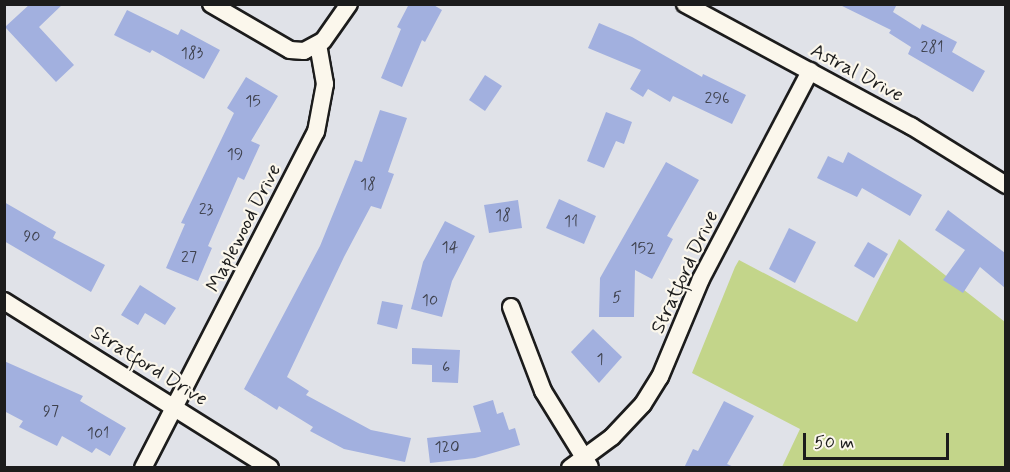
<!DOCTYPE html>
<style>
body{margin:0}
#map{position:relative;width:1010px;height:472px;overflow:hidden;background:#e0e2e8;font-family:Mynerve,sans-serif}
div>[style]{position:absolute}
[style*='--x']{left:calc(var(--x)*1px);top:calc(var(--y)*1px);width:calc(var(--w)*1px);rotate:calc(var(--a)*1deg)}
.green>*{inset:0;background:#c3d58a}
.building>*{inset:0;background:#a2b0df}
.roads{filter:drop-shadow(2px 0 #1c1c1c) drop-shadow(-2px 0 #1c1c1c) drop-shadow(0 2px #1c1c1c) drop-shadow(0 -2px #1c1c1c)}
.street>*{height:16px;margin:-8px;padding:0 8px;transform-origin:8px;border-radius:8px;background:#fbf7ec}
span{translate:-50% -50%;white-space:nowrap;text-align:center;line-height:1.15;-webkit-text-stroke:4.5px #fbf7ec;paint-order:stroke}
.number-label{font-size:16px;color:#3e414d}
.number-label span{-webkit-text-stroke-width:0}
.street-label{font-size:20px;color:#1c1c1c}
.frame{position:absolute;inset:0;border:6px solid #1c1c1c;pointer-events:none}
.scale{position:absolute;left:803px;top:433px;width:146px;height:27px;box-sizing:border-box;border:3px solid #1c1c1c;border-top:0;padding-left:8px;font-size:18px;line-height:21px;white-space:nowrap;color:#1c1c1c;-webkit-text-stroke:4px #fbf7ec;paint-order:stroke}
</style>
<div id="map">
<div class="green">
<i style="clip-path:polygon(899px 239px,1005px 322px,1005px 467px,782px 467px,800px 429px,692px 373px,735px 267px,739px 260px,857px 322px)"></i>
</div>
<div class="building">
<i style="clip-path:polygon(30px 4px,63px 4px,39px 27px,74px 65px,56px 82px,5px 27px)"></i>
<i style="clip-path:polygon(409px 4px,432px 4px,442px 10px,425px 42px,422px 40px,402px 87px,381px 78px,401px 29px,397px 27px)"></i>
<i style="clip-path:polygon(838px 4px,897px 4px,893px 12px,920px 29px,922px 24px,957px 42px,952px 52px,985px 71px,973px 92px,908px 54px,911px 47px,889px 33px,891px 30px)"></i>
<i style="clip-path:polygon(127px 10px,178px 35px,181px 29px,220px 50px,204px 79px,152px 50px,150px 53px,114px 35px)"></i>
<i style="clip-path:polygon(599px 23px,632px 37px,702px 77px,703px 74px,746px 95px,732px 124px,673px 96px,670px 102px,648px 89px,643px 97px,630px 89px,641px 70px,588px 48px)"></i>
<i style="clip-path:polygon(485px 75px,502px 86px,485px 111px,469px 100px)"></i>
<i style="clip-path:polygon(246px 77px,278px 96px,251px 141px,260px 145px,244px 180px,238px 177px,208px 246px,212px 248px,198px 281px,166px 268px,185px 224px,181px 223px,234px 113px,227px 108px)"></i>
<i style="clip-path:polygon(380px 110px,407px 118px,388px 172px,394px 174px,381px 209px,371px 206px,344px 257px,287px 377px,309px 391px,306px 395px,371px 430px,411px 438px,405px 462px,344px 449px,310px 431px,313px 427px,279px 406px,277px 410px,244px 389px,320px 246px,355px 160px,362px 162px)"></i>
<i style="clip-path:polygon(606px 112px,632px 122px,624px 144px,616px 141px,604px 168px,587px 161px)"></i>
<i style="clip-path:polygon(848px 152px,922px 195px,910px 216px,862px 188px,857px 197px,817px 178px,828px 156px,843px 163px)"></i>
<i style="clip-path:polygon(666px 162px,699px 180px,667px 236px,673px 239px,652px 279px,635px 270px,634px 317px,599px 317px,600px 278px)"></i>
<i style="clip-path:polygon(559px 199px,596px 216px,584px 244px,546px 228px)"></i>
<i style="clip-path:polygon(518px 200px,522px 228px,489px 233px,484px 205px)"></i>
<i style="clip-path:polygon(4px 202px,56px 232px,53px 238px,105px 265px,91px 292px,4px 241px)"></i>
<i style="clip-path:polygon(948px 210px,1005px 253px,1005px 288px,980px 267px,963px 293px,943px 280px,965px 250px,935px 230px)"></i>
<i style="clip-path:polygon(445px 221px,475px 236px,452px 281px,442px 317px,411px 309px,423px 262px)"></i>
<i style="clip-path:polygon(789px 228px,816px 242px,795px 283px,769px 269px)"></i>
<i style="clip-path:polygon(868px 242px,888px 254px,874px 278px,854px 266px)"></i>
<i style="clip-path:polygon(140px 285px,176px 308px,165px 325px,145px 313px,138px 325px,121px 315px)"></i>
<i style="clip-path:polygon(382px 301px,403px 305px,397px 329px,377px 324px)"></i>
<i style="clip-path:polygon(593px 329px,622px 357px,599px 383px,571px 352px)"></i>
<i style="clip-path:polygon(412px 348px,460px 350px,458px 383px,432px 382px,432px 365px,412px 364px)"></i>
<i style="clip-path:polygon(4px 361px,83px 396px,80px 401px,126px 428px,110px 456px,96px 448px,92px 453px,62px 436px,57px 446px,19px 427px,23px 421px,4px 411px)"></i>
<i style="clip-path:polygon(493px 400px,497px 414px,503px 412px,509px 430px,515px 428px,520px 445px,475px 458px,430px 463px,427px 438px,481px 432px,473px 406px)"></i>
<i style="clip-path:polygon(724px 401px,754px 416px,727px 464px,736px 468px,684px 468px,693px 449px,698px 451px)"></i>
</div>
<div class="roads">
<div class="street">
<i style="--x:211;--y:4;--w:91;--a:30.2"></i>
<i style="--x:290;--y:50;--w:14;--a:4"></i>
<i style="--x:304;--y:51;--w:21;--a:-28"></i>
<i style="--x:323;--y:41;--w:45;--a:-54.9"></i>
<i style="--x:685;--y:4;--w:257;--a:28.4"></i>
<i style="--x:911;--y:126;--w:112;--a:31.8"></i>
<i style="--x:4;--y:301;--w:314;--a:32.1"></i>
<i style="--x:511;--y:307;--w:90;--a:69.1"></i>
<i style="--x:543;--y:391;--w:89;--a:58.3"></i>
<i style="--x:143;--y:468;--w:378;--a:-62.8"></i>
<i style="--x:316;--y:132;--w:49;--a:-79.4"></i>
<i style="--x:325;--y:84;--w:40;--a:-100"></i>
<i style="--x:570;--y:468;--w:52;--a:-36.4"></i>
<i style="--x:612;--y:437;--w:45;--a:-46.8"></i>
<i style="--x:643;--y:404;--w:32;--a:-58"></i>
<i style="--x:660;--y:377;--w:106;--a:-67.3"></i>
<i style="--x:701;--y:279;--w:235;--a:-62.3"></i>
</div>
</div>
<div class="number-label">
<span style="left:932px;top:48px">281</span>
<span style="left:192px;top:54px">183</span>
<span style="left:717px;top:99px">296</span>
<span style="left:253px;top:102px">15</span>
<span style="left:235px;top:155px">19</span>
<span style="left:368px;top:185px">18</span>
<span style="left:206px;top:210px">23</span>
<span style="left:503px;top:216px">18</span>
<span style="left:571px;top:222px">11</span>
<span style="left:32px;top:237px">90</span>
<span style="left:450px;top:248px">14</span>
<span style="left:643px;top:249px">152</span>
<span style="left:189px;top:258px">27</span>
<span style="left:617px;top:298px">5</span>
<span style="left:430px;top:301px">10</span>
<span style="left:600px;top:360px">1</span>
<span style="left:446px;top:368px">6</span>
<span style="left:51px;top:412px">97</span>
<span style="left:98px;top:434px">101</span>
<span style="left:447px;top:448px">120</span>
</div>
<div class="street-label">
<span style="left:857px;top:73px;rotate:28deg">Astral Drive</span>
<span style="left:244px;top:228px;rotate:-63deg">Maplewood Drive</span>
<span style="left:685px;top:272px;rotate:-65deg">Stratford Drive</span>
<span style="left:149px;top:366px;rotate:32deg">Stratford Drive</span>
</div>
<div class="frame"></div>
<div class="scale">50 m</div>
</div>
